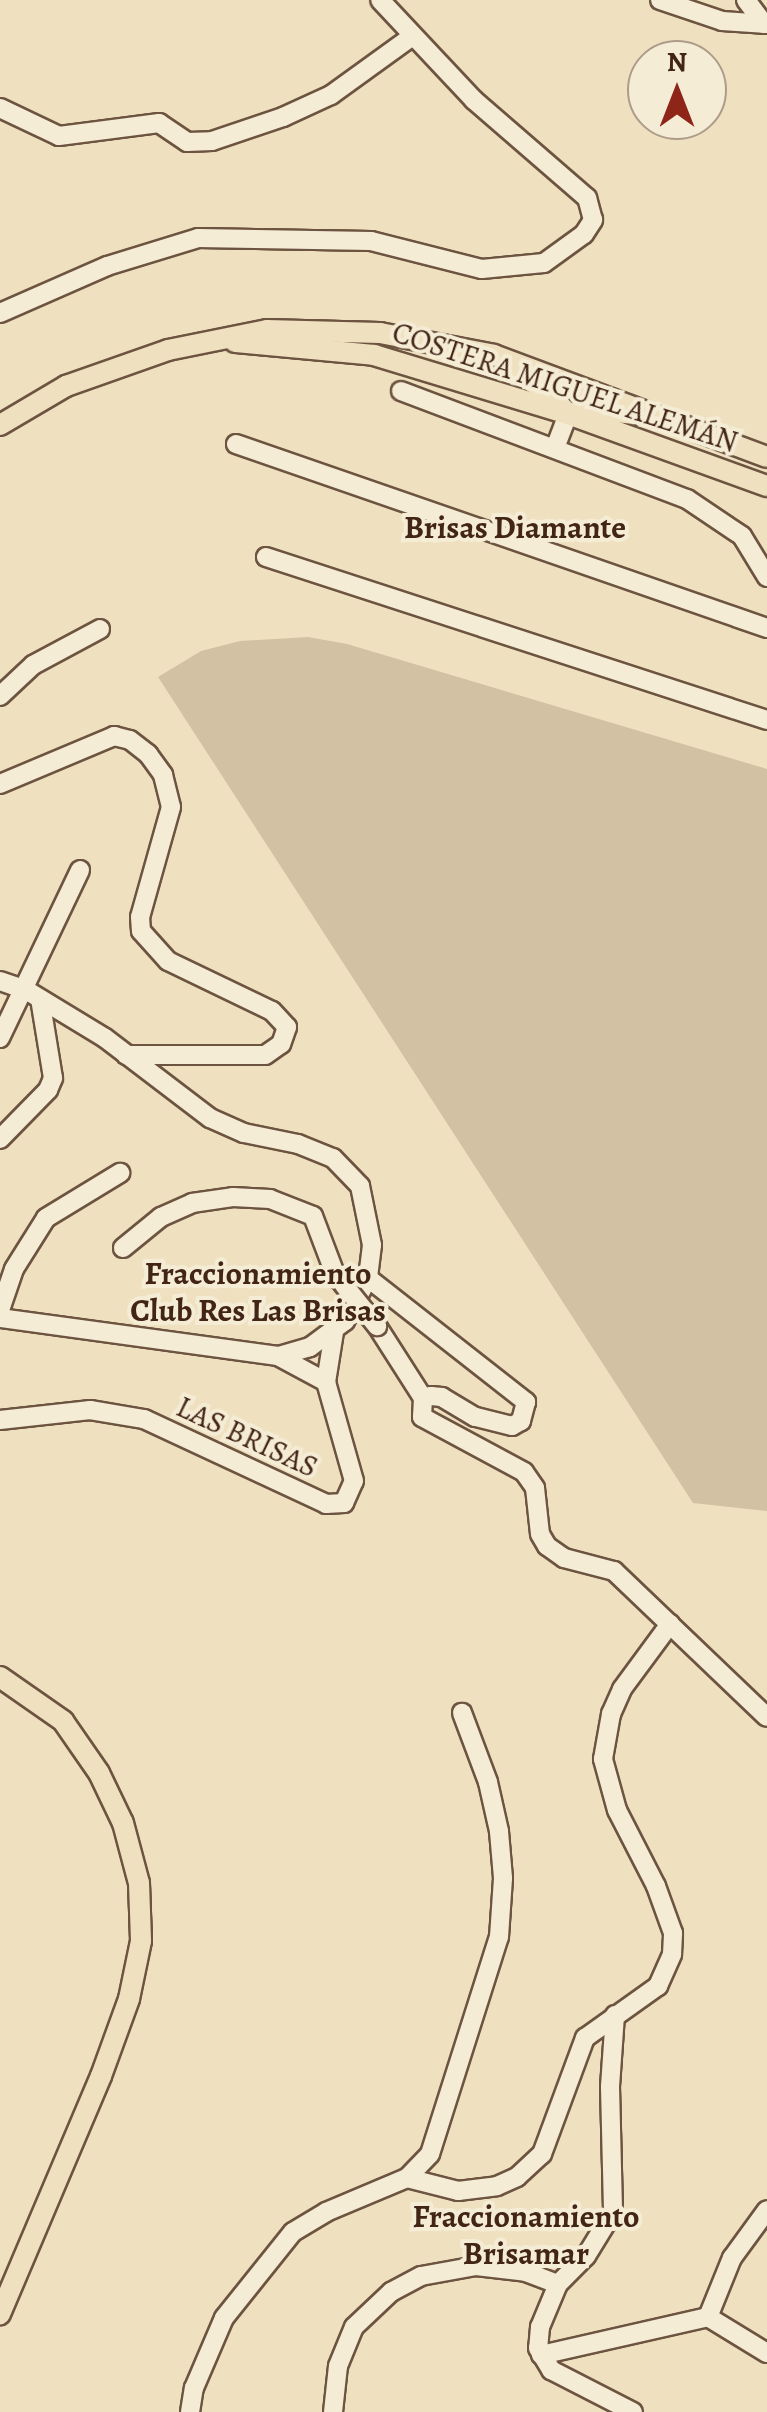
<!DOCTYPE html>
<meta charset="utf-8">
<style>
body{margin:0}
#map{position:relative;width:767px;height:2412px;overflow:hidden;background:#efe1c0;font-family:Alegreya,serif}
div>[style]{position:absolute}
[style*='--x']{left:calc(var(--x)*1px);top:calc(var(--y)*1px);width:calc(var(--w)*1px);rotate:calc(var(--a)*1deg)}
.green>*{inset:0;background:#d2c1a3}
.roads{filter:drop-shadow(2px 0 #6d5440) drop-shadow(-2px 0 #6d5440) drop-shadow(0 2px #6d5440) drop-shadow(0 -2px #6d5440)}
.minor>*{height:18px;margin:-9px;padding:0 9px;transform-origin:9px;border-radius:9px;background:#f5ecd6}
.major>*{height:20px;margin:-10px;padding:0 10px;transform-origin:10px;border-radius:10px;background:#efe1c0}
.bridges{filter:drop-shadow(2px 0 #6d5440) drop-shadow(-2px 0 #6d5440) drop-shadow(0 2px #6d5440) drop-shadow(0 -2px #6d5440)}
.minor-bridge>*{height:18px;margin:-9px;padding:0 9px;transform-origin:9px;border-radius:9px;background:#f5ecd6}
span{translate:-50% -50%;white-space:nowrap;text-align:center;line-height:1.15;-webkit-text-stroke:8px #f5ecd6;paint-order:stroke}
.street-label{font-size:30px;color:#422515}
.neighbourhood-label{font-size:32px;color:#422515;font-weight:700}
.north{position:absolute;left:627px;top:40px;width:100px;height:100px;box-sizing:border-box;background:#f5ecd6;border:2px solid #ad9c89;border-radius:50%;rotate:0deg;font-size:28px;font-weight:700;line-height:40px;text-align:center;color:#422515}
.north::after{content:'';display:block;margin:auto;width:35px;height:45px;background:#8f2418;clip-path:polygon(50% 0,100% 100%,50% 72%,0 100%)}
</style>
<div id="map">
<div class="green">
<i style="clip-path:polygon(308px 637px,347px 644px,767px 769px,767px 1511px,693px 1503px,158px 677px,201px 651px,240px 641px)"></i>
</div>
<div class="roads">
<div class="minor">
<i style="--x:660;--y:0;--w:65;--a:18.7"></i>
<i style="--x:722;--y:21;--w:45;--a:3.8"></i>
<i style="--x:746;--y:0;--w:30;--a:53"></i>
<i style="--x:0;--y:108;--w:65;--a:25.4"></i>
<i style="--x:59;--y:136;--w:101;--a:-7.4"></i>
<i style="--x:159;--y:123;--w:34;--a:34"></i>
<i style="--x:187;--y:142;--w:25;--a:-2"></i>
<i style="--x:212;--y:141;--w:75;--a:-18.7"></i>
<i style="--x:283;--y:117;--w:53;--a:-24.6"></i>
<i style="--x:331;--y:95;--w:99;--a:-35.9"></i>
<i style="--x:0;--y:313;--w:117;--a:-23.7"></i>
<i style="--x:107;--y:266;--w:95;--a:-17.1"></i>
<i style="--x:198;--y:238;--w:173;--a:1"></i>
<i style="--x:371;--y:241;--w:114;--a:14.2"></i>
<i style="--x:482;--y:269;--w:62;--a:-5.5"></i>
<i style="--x:544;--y:263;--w:49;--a:-35.9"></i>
<i style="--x:584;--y:234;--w:17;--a:-57"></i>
<i style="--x:593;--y:220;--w:23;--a:-105"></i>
<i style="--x:587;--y:198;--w:150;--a:-139.1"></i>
<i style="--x:474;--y:100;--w:137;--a:-133.2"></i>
<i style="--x:401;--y:391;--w:306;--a:20.7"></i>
<i style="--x:687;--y:499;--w:66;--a:33.9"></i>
<i style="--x:742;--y:536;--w:48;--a:58.6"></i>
<i style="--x:236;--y:444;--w:562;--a:19.11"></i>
<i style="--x:555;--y:448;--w:36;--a:-69"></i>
<i style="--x:266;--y:557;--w:527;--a:18.02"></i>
<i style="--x:0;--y:696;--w:45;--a:-43.2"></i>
<i style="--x:33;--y:665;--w:76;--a:-28.2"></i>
<i style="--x:0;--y:784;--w:124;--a:-22.8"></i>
<i style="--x:114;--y:736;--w:16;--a:14"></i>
<i style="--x:130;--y:740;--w:23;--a:38"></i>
<i style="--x:148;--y:754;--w:26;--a:54"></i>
<i style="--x:163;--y:775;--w:33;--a:76"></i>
<i style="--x:171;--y:807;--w:114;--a:105.7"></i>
<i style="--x:140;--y:917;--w:14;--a:86"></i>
<i style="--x:141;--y:931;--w:40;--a:48"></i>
<i style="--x:168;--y:961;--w:115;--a:25.7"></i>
<i style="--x:272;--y:1011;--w:22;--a:47"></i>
<i style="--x:287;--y:1027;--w:18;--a:109"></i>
<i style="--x:281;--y:1044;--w:19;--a:145"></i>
<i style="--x:265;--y:1055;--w:139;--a:180"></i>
<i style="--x:0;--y:981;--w:28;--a:19"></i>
<i style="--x:26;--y:990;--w:92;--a:31.3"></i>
<i style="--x:105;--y:1038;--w:132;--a:37.3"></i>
<i style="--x:210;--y:1118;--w:37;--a:24"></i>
<i style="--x:244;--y:1133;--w:55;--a:11.5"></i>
<i style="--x:298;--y:1144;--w:38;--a:22"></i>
<i style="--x:333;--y:1158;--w:39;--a:46"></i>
<i style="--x:360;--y:1186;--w:60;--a:78.5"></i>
<i style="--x:372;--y:1245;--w:33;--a:97"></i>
<i style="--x:368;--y:1278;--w:49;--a:118.1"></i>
<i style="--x:345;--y:1321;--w:44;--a:143.4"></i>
<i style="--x:310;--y:1347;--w:33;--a:164"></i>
<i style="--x:278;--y:1356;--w:281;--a:-172.2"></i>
<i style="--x:0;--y:1038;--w:186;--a:-64.5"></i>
<i style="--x:0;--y:1139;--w:69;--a:-45.6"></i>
<i style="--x:48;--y:1090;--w:13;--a:-67"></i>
<i style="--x:53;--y:1078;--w:80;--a:-99.3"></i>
<i style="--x:123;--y:1248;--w:49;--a:-39.2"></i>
<i style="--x:161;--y:1217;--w:34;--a:-24"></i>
<i style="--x:192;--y:1203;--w:41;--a:-8.3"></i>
<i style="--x:233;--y:1197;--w:37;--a:3"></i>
<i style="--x:270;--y:1199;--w:46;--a:21.6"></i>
<i style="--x:313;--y:1216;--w:62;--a:69.2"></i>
<i style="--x:335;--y:1274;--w:14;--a:51"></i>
<i style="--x:368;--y:1278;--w:201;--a:38.1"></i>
<i style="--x:526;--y:1402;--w:20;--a:105"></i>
<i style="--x:521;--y:1421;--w:10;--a:151"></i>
<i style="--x:512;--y:1426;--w:38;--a:-166"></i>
<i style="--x:475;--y:1417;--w:39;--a:-149"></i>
<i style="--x:442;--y:1397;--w:11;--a:-175"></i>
<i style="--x:431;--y:1396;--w:8;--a:166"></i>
<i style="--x:423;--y:1398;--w:19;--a:93"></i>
<i style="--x:422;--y:1417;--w:116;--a:28.3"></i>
<i style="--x:524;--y:1472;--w:19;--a:55"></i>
<i style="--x:535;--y:1488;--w:46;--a:83.8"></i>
<i style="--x:540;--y:1534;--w:14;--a:60"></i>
<i style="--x:547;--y:1546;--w:21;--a:35"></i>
<i style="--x:564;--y:1558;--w:52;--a:14.6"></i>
<i style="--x:614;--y:1571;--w:211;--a:43.7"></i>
<i style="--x:0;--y:1310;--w:43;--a:-71.1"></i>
<i style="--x:14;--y:1269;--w:60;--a:-57.9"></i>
<i style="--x:46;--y:1218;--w:87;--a:-31.3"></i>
<i style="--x:377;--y:1326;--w:85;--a:57.4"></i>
<i style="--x:278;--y:1356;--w:55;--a:28.4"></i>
<i style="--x:0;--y:1420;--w:91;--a:-6.3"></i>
<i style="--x:90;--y:1410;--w:55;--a:9.5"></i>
<i style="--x:144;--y:1419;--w:201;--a:25"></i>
<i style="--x:326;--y:1504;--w:18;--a:-3"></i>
<i style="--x:344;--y:1503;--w:24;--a:-66"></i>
<i style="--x:354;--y:1481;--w:103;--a:-105.8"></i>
<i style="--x:326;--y:1382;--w:51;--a:-80.9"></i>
<i style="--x:615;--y:2015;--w:72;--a:94"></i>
<i style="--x:610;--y:2087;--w:125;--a:88.6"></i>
<i style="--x:613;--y:2212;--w:52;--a:121.5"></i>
<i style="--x:586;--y:2256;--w:40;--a:135"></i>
<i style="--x:558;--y:2284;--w:47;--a:112.7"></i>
<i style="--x:540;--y:2327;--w:21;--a:95"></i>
<i style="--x:538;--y:2348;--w:26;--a:59"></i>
<i style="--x:551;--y:2370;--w:92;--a:27.1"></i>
<i style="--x:407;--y:2178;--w:33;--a:-46"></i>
<i style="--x:430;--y:2154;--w:228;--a:-72.4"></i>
<i style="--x:499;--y:1937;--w:59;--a:-86.1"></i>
<i style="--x:503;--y:1878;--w:47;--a:-94.9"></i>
<i style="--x:499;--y:1831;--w:50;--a:-102.7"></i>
<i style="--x:488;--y:1782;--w:74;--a:-110.6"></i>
<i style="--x:708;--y:2317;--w:64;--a:-67.9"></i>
<i style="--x:732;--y:2258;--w:59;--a:-53.9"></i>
<i style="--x:541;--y:2355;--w:171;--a:-12.8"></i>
<i style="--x:708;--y:2317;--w:69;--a:31.4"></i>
<i style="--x:190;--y:2412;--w:24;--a:-81"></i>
<i style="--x:194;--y:2388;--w:76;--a:-66.8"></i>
<i style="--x:224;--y:2318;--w:110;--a:-51.3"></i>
<i style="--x:293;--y:2232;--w:39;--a:-31"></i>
<i style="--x:326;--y:2212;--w:88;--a:-22.8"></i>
<i style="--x:407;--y:2178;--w:53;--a:14.3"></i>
<i style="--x:458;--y:2191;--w:39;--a:-7"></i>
<i style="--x:497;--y:2186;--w:22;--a:-24"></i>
<i style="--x:517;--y:2177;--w:34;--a:-43"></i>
<i style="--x:542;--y:2154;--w:124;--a:-69.7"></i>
<i style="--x:585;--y:2038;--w:90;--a:-35.5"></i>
<i style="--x:658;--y:1986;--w:35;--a:-66"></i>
<i style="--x:672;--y:1954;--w:21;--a:-87"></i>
<i style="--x:673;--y:1933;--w:50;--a:-109.9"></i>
<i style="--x:656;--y:1886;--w:85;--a:-117.2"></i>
<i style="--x:617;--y:1810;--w:53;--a:-105.4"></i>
<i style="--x:603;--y:1759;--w:46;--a:-79.9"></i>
<i style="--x:611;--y:1714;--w:27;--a:-66"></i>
<i style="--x:622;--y:1689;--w:81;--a:-53.6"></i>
<i style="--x:333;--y:2412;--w:46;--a:-83.8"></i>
<i style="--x:338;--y:2366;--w:42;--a:-67.7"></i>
<i style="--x:354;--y:2327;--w:51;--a:-43.4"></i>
<i style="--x:391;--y:2292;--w:34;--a:-28"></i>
<i style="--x:421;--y:2276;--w:56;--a:-10.3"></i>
<i style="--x:476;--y:2266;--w:50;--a:6.8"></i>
<i style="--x:526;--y:2272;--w:34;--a:21"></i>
</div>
<div class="major">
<i style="--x:235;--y:342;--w:140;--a:5.3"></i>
<i style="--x:374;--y:355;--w:203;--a:16.9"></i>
<i style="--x:568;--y:414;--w:212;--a:19.9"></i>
<i style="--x:507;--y:365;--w:47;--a:33.7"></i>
<i style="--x:546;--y:391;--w:32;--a:46"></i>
<i style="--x:568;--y:414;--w:29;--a:-8"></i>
<i style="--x:597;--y:410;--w:38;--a:6"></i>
<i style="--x:0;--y:425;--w:77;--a:-30.6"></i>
<i style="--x:66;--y:386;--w:108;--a:-19.4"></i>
<i style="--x:168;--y:350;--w:101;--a:-11.4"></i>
<i style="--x:267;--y:330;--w:113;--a:1.5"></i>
<i style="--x:380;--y:333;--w:116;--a:10.9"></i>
<i style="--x:494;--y:355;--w:291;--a:20.5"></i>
<i style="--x:0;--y:1677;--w:77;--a:34.9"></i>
<i style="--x:63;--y:1721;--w:63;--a:55.3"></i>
<i style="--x:99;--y:1773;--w:55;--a:64.4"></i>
<i style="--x:123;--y:1823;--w:62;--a:75.1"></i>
<i style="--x:139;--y:1883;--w:58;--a:88"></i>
<i style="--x:141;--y:1941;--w:59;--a:101.7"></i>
<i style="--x:129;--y:1999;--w:82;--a:110"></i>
<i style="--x:101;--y:2076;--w:259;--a:113"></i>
</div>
</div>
<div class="bridges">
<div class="minor-bridge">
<i style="--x:344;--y:1285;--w:53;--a:51.2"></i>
</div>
</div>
<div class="street-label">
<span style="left:565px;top:387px;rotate:18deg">COSTERA MIGUEL ALEMÁN</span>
<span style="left:247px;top:1437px;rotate:25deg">LAS BRISAS</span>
</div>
<div class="neighbourhood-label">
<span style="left:515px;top:527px">Brisas Diamante</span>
<span style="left:258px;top:1292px">Fraccionamiento<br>Club Res Las Brisas</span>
<span style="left:526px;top:2235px">Fraccionamiento<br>Brisamar</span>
</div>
<div class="north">N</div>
</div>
